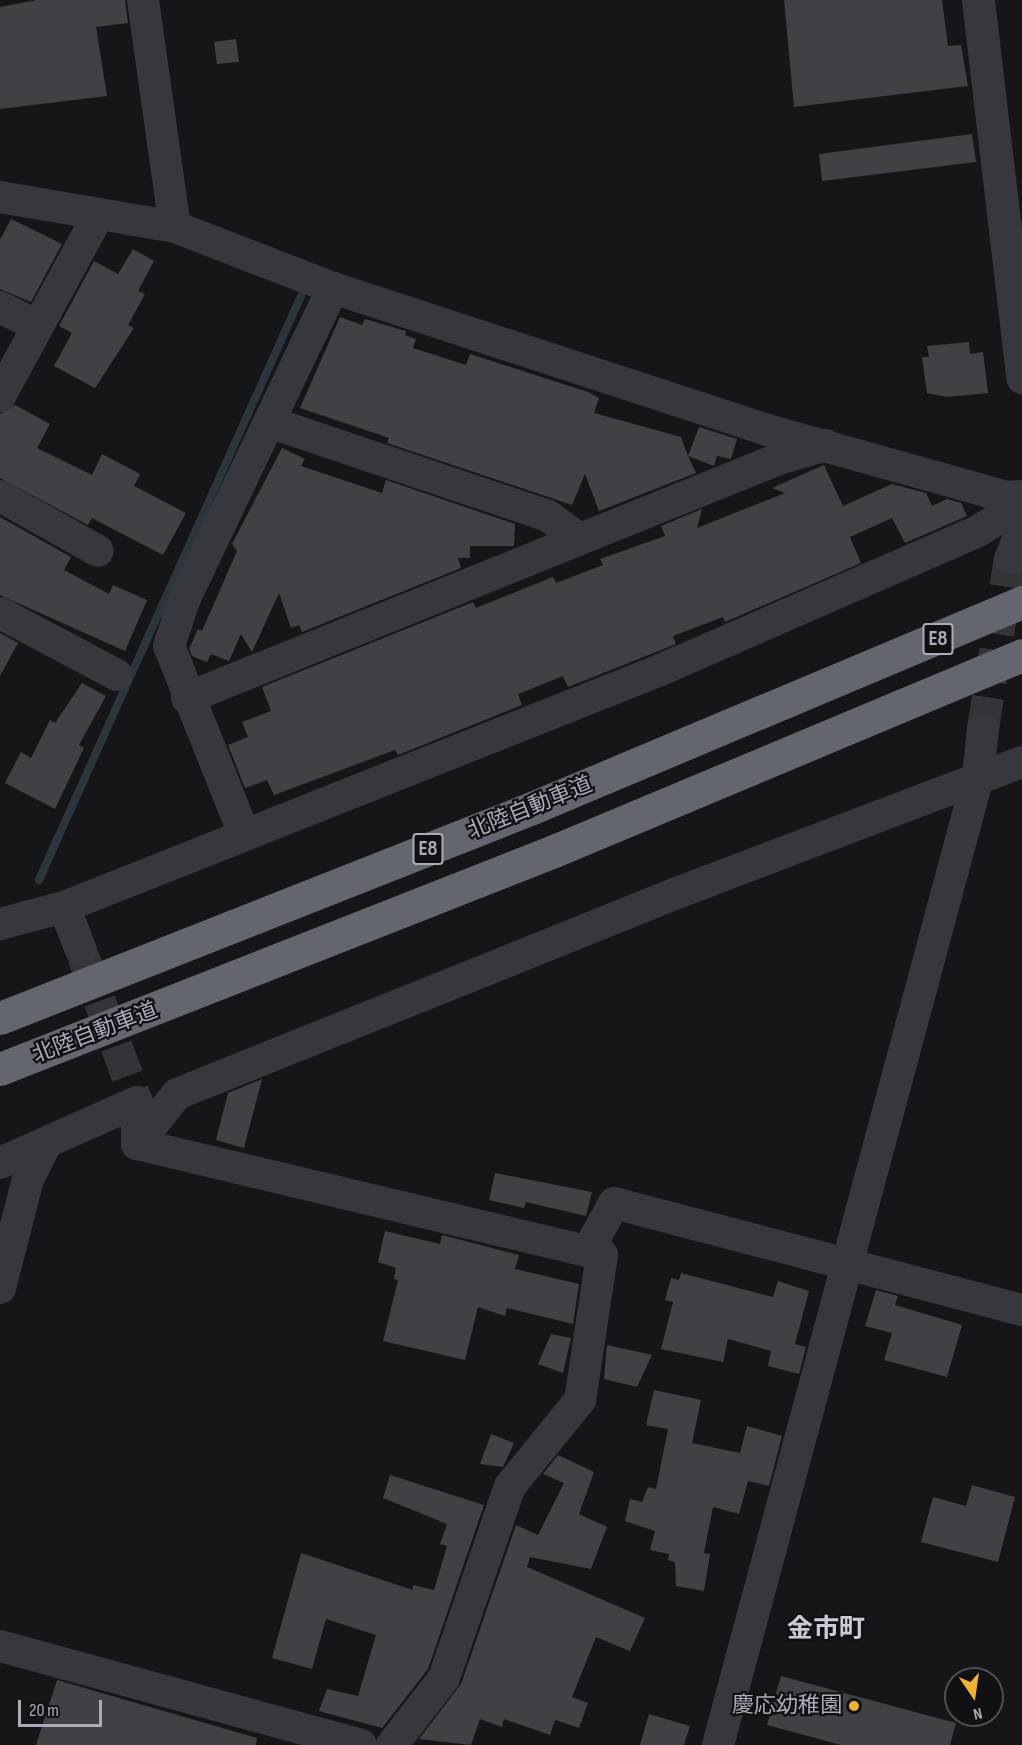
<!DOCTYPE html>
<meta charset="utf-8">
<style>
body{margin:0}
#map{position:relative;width:1022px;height:1745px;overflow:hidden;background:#161618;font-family:"Sofia Sans Condensed","Noto Sans JP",sans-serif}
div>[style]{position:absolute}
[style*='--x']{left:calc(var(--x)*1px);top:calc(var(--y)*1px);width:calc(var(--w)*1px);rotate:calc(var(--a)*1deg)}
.stream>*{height:8px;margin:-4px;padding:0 4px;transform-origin:4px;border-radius:4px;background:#2c353c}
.building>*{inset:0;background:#404145}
.minor-tunnel>*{height:32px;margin-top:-16px;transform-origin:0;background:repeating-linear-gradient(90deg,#333438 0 32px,transparent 0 48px)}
.minor>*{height:32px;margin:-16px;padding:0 16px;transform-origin:16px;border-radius:16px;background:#37383d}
.tertiary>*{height:33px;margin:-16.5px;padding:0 16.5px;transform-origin:16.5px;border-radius:16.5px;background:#37383d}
.motorway>*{height:33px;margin:-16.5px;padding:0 16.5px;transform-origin:16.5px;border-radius:16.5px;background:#63666e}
.dots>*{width:16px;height:16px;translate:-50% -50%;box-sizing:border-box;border:3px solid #111113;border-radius:50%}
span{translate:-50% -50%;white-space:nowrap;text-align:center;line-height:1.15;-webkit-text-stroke:4.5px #111113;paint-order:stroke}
.shield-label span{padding:2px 4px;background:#111113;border:2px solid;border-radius:4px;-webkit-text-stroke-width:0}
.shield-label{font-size:21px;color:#a8adb8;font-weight:700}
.street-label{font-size:22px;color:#a8adb8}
.poi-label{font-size:22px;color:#a8adb8}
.right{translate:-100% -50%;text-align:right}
.quarter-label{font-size:26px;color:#c9ccd4;font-weight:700}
.north{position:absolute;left:944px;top:1667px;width:60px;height:60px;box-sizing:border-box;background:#111113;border:2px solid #4d4f55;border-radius:50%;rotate:167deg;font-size:16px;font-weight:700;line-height:24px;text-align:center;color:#a8adb8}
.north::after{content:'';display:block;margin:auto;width:21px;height:27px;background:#f2b134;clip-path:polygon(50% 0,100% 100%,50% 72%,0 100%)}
.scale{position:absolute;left:18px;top:1700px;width:84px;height:27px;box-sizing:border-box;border:3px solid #a8adb8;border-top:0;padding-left:8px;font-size:18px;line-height:21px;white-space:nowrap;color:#a8adb8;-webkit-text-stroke:4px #111113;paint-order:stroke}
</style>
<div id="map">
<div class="stream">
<i style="--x:39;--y:880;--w:640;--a:-65.84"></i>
</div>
<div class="building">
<i style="clip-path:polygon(37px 0,125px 0,128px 23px,96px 27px,107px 96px,0 109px,0 7px)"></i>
<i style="clip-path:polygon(784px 0,942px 0,948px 46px,961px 45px,968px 86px,794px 107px)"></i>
<i style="clip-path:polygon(236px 39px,239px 62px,217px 64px,214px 42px)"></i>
<i style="clip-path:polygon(972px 134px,976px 162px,822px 181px,819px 154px)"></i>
<i style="clip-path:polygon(11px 219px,62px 244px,31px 302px,0 289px,0 240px)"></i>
<i style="clip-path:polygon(133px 249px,154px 261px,138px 291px,145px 294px,128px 325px,134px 328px,95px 388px,54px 366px,72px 333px,59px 326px,94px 261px,118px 274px)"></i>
<i style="clip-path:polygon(340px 317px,362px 325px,365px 319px,406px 331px,405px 335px,416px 339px,413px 348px,466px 365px,470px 354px,588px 392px,599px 398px,594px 413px,681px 437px,688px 456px,699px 427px,737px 439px,731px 459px,717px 456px,714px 466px,688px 456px,696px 473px,599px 511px,585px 474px,572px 505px,387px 443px,389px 438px,300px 408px)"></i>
<i style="clip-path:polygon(969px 342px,970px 354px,983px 352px,988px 393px,947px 397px,927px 393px,922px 357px,929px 357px,927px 346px)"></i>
<i style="clip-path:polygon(15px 405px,50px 424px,37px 448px,92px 475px,102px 454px,140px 474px,134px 486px,186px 513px,163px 555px,92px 518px,88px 525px,0 478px,0 414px)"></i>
<i style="clip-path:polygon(282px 448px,305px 459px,301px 466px,382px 493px,386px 480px,515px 524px,514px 546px,470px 546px,470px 558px,458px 558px,461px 568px,302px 632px,299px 625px,291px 628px,279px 593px,252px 652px,241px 634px,229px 661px,211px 654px,207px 662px,192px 656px,189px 649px,198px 629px,202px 631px,237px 551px,232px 544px)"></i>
<i style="clip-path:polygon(824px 465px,843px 506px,892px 484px,926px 493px,932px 506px,947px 499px,961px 503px,967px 516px,905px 543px,892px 518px,850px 537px,861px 563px,725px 622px,723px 617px,673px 636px,676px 644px,651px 654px,568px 687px,563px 676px,518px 694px,522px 705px,398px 755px,395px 750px,274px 795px,267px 780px,245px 788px,228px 745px,248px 737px,242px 722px,271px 711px,262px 687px,473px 602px,476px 608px,553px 577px,556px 583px,603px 565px,600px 559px,665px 536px,661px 526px,702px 509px,697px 528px,785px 493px,772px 488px)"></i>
<i style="clip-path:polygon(0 517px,71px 557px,64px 570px,109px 594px,113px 585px,147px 600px,125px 651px,0 595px)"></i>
<i style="clip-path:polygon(0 633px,18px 643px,0 676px)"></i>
<i style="clip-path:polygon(82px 683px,106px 696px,79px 745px,84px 748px,55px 809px,5px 783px,21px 752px,31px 758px,50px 720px,55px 723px)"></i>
<i style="clip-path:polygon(262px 1079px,244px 1148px,216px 1140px,228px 1093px)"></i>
<i style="clip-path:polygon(495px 1173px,592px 1192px,586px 1216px,526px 1202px,524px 1208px,489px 1200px)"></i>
<i style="clip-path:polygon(385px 1231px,440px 1244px,442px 1235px,519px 1255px,515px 1269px,579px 1284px,573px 1324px,507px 1308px,505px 1316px,478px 1307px,465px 1360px,383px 1341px,398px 1280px,394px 1279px,396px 1268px,378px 1262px)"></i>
<i style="clip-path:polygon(681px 1273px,773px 1297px,778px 1281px,809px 1291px,795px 1344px,806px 1347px,799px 1374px,768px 1366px,771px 1351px,728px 1339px,723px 1362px,661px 1349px,673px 1302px,665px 1300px,671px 1278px,679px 1280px)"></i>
<i style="clip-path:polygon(876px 1290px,898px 1296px,895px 1305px,962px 1325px,947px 1377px,884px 1360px,892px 1333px,865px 1326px)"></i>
<i style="clip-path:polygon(551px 1334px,571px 1338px,563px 1373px,538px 1364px)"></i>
<i style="clip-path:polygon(607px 1345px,652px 1355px,637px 1387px,604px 1379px)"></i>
<i style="clip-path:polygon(654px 1390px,701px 1400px,692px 1443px,740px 1453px,747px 1426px,782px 1436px,769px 1486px,748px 1481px,739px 1514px,713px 1507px,704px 1553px,710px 1554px,704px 1591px,676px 1586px,675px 1562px,668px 1560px,669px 1554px,650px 1550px,655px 1531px,625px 1521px,630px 1499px,642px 1502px,648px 1487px,656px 1489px,668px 1429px,646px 1425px)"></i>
<i style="clip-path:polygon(491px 1434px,514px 1443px,503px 1467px,480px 1464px)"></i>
<i style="clip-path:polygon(558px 1455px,594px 1472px,579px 1514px,607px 1527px,591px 1569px,530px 1557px,527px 1567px,645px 1618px,630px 1651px,596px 1637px,572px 1697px,588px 1703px,579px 1728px,555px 1720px,550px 1735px,504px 1719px,502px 1727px,480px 1719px,471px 1745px,419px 1739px,461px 1684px,516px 1525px,538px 1535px,564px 1483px,543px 1474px)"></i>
<i style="clip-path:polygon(390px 1475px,484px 1505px,428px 1669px,382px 1728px,319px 1711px,327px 1689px,358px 1696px,376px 1635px,326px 1619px,312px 1669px,272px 1658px,301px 1553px,413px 1590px,413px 1585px,434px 1590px,447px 1546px,440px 1544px,447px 1524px,383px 1498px)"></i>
<i style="clip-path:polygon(972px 1485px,1015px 1497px,998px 1562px,921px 1542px,933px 1497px,966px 1506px)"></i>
<i style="clip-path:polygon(781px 1676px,956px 1723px,950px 1745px,841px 1745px,767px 1725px)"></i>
<i style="clip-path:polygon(57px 1680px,257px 1738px,256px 1745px,36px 1745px)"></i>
<i style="clip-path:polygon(649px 1714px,690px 1726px,684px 1745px,640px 1745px)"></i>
</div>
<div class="minor-tunnel">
<i style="--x:983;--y:729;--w:172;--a:-81"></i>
<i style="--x:83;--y:956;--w:156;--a:69.7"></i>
</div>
<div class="minor">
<i style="--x:143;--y:0;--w:229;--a:82"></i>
<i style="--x:0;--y:197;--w:178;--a:9.7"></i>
<i style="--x:175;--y:227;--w:169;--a:21.1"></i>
<i style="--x:333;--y:288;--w:457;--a:18.1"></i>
<i style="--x:767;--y:430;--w:249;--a:15.6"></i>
<i style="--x:1007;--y:497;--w:15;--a:-4"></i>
<i style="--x:0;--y:307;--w:42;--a:26.6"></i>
<i style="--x:0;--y:396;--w:207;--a:-61.5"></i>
<i style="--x:269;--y:422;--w:294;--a:18.6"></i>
<i style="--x:548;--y:516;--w:39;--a:36"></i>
<i style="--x:0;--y:496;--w:112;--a:29.3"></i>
<i style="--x:1010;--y:559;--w:31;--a:-68"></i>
<i style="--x:0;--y:613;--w:132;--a:27.9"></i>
<i style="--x:187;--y:698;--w:635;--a:-22"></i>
<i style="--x:776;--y:460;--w:52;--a:-16.7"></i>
<i style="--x:244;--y:834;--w:202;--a:-111.7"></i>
<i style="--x:169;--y:646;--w:51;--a:-71.6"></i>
<i style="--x:185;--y:598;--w:344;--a:-64.5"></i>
<i style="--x:64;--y:907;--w:46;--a:68.4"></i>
<i style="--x:0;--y:924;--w:66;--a:-14.9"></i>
<i style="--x:64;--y:907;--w:639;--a:-21.67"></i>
<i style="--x:658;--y:671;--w:349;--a:-23.6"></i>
<i style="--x:978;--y:531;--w:52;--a:-31.5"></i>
<i style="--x:137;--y:1144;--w:478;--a:13.4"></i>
<i style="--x:602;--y:1255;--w:147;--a:98.6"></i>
<i style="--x:580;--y:1400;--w:111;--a:129.1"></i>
<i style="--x:510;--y:1486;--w:203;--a:109"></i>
<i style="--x:444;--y:1678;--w:85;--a:127.8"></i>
<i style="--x:137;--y:1144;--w:64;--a:-51.3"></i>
<i style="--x:177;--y:1094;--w:539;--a:-21.9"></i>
<i style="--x:677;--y:893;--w:369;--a:-20.8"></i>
<i style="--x:0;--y:1163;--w:150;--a:-24"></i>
<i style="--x:137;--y:1102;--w:42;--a:90"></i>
<i style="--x:589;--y:1249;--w:52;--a:-61.5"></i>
<i style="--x:614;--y:1203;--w:422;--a:14.7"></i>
<i style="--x:0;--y:1288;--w:113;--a:-75.6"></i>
<i style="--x:28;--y:1179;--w:36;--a:-63"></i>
<i style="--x:0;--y:1646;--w:374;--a:15.3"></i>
<i style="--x:718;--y:1745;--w:1002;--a:-74.97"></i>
<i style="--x:978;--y:777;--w:48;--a:-84.1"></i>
</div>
<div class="tertiary">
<i style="--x:978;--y:0;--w:380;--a:83.3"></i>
</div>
<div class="motorway">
<i style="--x:0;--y:1018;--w:572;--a:-21.54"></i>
<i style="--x:532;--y:808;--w:532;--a:-22.8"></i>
<i style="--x:0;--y:1069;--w:595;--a:-21.48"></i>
<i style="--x:554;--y:851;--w:507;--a:-22.72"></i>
</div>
<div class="dots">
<i style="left:854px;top:1706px;background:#f2b134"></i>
</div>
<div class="shield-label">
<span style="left:938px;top:639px">E8</span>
<span style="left:428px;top:849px">E8</span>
</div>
<div class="street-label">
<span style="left:530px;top:808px;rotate:-22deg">北陸自動車道</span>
<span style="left:95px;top:1033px;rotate:-21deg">北陸自動車道</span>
</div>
<div class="poi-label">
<span class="right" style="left:842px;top:1706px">慶応幼稚園</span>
</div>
<div class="quarter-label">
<span style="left:826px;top:1630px">金市町</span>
</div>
<div class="north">N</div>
<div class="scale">20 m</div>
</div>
